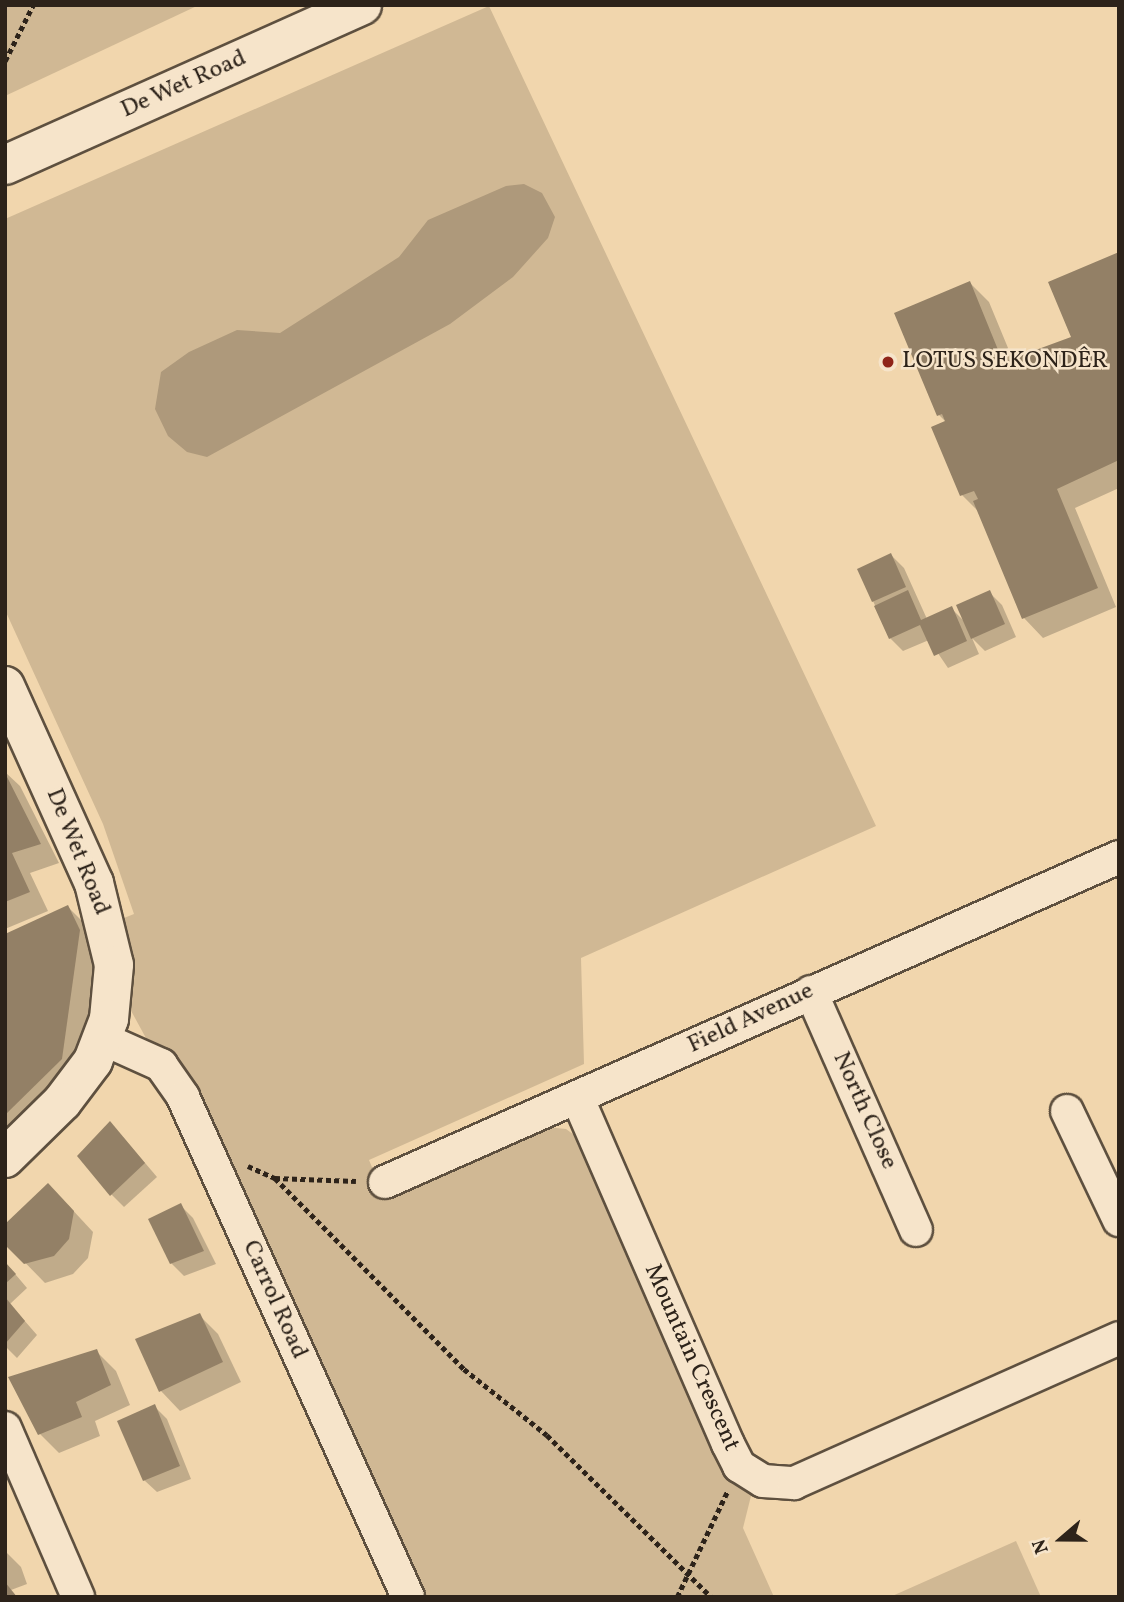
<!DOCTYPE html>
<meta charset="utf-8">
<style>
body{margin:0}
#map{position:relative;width:1124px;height:1602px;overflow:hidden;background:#f1d6ad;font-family:Vollkorn,serif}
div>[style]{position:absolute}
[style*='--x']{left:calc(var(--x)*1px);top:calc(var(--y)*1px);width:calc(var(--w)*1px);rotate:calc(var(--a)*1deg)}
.green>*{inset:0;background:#d0b894}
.water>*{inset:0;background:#ae997b}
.shadow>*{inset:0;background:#0003}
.building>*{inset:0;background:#938066}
.path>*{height:4.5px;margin-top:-2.25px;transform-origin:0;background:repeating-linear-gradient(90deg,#2d231a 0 5px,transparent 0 8.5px)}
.roads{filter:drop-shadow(2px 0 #5e503f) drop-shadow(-2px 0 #5e503f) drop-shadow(0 2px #5e503f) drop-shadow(0 -2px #5e503f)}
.street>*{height:32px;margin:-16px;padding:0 16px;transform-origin:16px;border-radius:16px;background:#f6e4ca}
.secondary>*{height:38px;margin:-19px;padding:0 19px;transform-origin:19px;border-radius:19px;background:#f6e4ca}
.dots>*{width:19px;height:19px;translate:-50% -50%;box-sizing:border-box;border:4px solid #f6e4ca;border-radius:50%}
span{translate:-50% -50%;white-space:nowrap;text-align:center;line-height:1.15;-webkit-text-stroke:5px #f6e4ca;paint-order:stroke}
.street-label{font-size:24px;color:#2d231a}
.poi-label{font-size:24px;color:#2d231a}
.left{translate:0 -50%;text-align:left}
.frame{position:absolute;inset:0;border:7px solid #2d231a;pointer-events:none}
.north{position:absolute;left:1026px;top:1504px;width:70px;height:70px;-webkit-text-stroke:5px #f6e4ca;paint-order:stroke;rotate:250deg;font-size:19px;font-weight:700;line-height:28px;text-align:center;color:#2d231a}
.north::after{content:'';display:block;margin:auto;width:24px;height:32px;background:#2d231a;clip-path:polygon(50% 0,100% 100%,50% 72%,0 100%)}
</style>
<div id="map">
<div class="green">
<i style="clip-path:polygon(5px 5px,199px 5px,5px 96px)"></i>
<i style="clip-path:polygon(489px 6px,876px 826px,581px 958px,584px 1064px,369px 1160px,384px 1196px,546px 1127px,566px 1129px,581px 1140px,753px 1488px,743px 1528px,774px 1597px,423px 1597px,190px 1076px,147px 1040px,129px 1007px,124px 918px,134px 914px,103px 824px,5px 610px,5px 219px)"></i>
<i style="clip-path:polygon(1016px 1541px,1041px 1597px,890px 1597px)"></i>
</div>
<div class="water">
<i style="clip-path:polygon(524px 184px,542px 193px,555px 217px,548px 238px,513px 277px,450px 324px,207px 457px,187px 452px,168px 436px,155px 409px,161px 372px,189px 352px,237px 330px,280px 333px,399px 257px,428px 220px,506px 186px)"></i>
</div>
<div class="shadow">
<i style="clip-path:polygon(1119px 254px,1119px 488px,1075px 508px,1116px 607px,1043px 638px,1024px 618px,981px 514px,962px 495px,947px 423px,939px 415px,970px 283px,989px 302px,1013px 360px,1073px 338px)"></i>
<i style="clip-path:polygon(891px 555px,904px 568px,927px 619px,951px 608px,965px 622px,989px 592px,1002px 605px,1016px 637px,985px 651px,972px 638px,979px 654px,948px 668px,929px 640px,903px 651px,890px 638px,873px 601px)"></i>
<i style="clip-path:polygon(5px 772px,20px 786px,59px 863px,30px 873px,48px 911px,5px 929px)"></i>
<i style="clip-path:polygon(68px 907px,93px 932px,105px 957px,87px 1084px,5px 1164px,5px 936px)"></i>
<i style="clip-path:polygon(123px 1137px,157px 1177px,124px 1207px,111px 1194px)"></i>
<i style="clip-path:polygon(68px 1205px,93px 1232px,88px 1258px,73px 1274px,45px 1283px,5px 1242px)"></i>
<i style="clip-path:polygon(180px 1205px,193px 1218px,216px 1264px,184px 1276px,171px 1263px)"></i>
<i style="clip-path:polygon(5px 1262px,27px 1288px,10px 1304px,37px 1335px,17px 1358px,5px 1346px)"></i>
<i style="clip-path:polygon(199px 1315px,218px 1334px,241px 1382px,180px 1411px,161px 1391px,138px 1340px)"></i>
<i style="clip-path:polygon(96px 1351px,116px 1371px,130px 1405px,95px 1421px,100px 1436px,59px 1453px,40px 1434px)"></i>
<i style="clip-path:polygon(154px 1406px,167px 1419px,191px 1479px,157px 1492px,144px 1480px)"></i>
<i style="clip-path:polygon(5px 1551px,21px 1567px,27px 1584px,11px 1590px,17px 1597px,5px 1597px)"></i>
</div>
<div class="building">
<i style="clip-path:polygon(1119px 252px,1119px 460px,1057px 489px,1098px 588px,1022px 619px,973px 501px,978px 499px,974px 491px,960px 496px,931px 427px,945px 421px,942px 414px,937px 416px,894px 313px,970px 281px,1003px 362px,1071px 337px,1048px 282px)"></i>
<i style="clip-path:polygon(891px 553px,906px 587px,872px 602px,857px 569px)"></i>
<i style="clip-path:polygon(908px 590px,921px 620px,952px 606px,967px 641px,934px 656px,920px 625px,889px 639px,874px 606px)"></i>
<i style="clip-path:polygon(990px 590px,1005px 624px,971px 639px,956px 605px)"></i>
<i style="clip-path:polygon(5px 773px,41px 844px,12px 853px,30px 892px,5px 902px)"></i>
<i style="clip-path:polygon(68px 905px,80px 930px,62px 1059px,5px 1115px,5px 934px)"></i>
<i style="clip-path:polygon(110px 1121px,145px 1163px,110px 1196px,77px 1156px)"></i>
<i style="clip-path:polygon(48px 1183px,74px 1211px,69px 1239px,54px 1256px,24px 1264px,5px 1245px,5px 1224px)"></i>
<i style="clip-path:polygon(181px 1203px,204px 1251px,170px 1264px,148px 1219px)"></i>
<i style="clip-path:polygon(5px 1262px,16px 1274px,5px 1284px)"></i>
<i style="clip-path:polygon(5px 1297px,25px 1321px,5px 1344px)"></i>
<i style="clip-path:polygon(200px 1313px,223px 1362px,159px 1392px,135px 1339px)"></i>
<i style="clip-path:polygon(97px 1349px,111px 1385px,76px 1402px,82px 1417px,38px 1435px,8px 1377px)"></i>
<i style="clip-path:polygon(155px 1404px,180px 1466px,143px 1481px,117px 1421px)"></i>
<i style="clip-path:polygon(5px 1582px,17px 1597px,5px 1597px)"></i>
</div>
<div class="path">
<i style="--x:5;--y:61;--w:63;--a:-63.4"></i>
<i style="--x:248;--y:1166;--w:30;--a:24"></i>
<i style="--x:275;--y:1178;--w:81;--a:2.1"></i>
<i style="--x:275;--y:1178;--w:269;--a:45.3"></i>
<i style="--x:464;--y:1369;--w:106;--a:38.5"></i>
<i style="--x:547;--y:1435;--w:231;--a:44.6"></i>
<i style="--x:677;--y:1597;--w:116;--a:-64.5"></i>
</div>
<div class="roads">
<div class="street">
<i style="--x:811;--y:992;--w:260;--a:66.2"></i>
<i style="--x:103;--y:1039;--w:64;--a:24.1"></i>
<i style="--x:161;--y:1065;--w:39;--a:55"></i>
<i style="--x:183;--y:1097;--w:548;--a:65.77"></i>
<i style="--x:578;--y:1099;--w:376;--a:66.5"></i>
<i style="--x:728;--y:1444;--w:25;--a:63"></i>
<i style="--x:739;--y:1466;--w:28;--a:32"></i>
<i style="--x:763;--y:1481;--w:31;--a:4"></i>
<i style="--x:794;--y:1483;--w:356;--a:-24"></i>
<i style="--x:1067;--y:1111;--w:121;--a:64.5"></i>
<i style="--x:385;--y:1182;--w:803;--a:-23.88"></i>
<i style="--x:5;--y:1428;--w:184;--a:66.6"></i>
</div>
<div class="secondary">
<i style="--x:5;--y:165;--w:391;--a:-24.1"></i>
<i style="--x:5;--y:686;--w:216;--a:65.7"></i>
<i style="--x:94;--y:883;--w:84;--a:76.3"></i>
<i style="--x:114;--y:965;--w:54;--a:95.3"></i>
<i style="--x:109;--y:1019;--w:45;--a:110.9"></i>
<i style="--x:93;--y:1061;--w:51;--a:127.1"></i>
<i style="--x:62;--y:1102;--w:80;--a:135.5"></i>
</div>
</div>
<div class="dots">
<i style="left:888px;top:362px;background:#8f2418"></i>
</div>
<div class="street-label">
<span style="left:184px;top:85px;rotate:-24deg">De Wet Road</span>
<span style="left:77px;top:852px;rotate:68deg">De Wet Road</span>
<span style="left:751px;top:1019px;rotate:-25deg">Field Avenue</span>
<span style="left:864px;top:1111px;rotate:66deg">North Close</span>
<span style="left:274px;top:1300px;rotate:66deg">Carrol Road</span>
<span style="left:691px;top:1358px;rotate:66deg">Mountain Crescent</span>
</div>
<div class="poi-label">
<span class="left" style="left:902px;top:362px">LOTUS SEKONDÊR</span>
</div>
<div class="frame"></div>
<div class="north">N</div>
</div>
